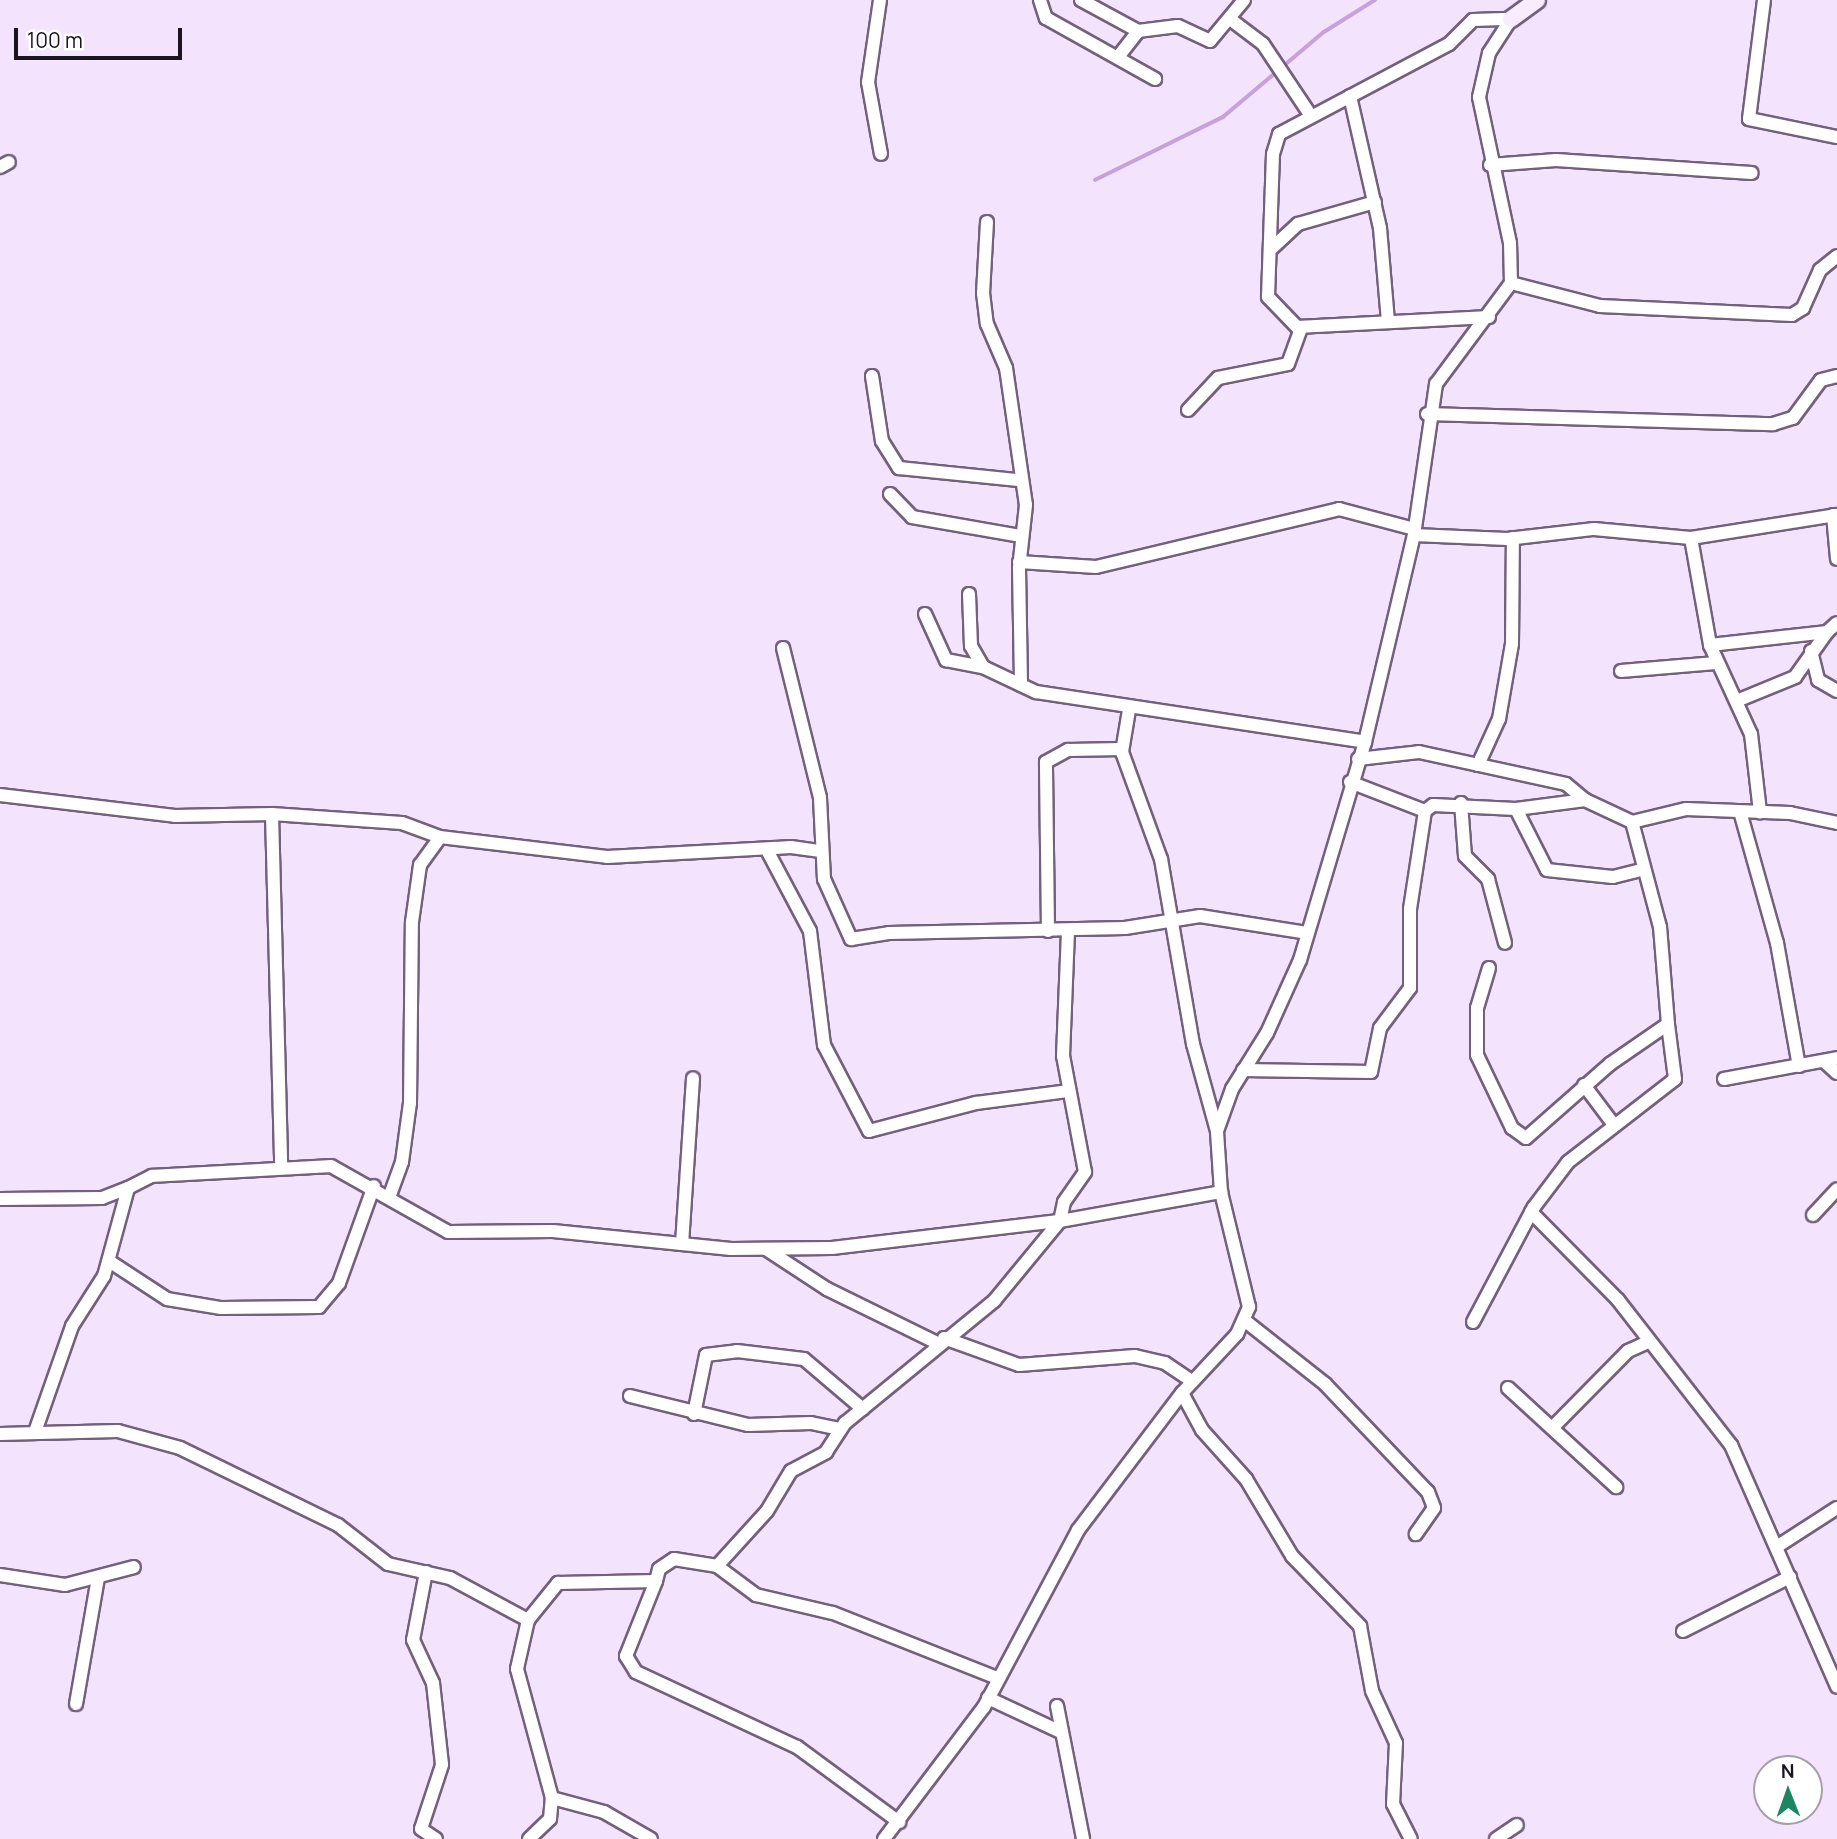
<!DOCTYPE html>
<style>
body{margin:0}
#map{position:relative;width:1837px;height:1839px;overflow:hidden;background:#f3e3fc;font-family:Manrope,sans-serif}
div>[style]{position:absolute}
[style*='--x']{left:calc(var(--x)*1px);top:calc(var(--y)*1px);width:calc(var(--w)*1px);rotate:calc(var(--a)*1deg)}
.stream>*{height:3.5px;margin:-1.75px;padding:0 1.75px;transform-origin:1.75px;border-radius:1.75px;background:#c7a2da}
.roads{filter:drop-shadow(2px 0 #73617c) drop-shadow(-2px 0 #73617c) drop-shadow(0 2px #73617c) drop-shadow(0 -2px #73617c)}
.street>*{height:12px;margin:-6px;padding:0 6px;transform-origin:6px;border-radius:6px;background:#fff}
.secondary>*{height:16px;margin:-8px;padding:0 8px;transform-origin:8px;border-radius:8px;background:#f8ecfe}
span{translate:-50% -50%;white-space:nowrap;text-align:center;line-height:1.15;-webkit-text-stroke:5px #fff;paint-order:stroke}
.north{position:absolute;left:1753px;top:1755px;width:70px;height:70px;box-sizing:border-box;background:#fff;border:2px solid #a4a1a5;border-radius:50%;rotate:359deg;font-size:19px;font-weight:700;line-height:28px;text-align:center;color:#1b141f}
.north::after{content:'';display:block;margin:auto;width:24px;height:32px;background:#1c8561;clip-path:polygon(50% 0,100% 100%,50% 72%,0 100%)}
.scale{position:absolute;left:14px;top:28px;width:168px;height:32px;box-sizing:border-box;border:4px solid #1b141f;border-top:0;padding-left:9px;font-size:21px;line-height:24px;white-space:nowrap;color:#1b141f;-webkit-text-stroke:5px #fff;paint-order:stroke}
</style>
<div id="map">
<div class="stream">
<i style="--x:1095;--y:180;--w:143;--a:-26.2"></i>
<i style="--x:1223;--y:117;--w:132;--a:-40.1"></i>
<i style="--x:1324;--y:32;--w:60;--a:-32.1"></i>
</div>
<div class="roads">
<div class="street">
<i style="--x:880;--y:0;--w:83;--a:98.3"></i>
<i style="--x:868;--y:82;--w:73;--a:79.8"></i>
<i style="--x:1040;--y:0;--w:19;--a:72"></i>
<i style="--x:1046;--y:18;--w:125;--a:29.2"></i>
<i style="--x:1081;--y:0;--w:65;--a:28.5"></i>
<i style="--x:1138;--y:31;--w:40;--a:-7.1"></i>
<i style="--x:1178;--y:26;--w:35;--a:25"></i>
<i style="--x:1210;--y:41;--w:53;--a:-50.3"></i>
<i style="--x:1764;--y:0;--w:120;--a:97.2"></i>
<i style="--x:1749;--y:119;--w:90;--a:11.6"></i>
<i style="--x:1230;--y:19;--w:41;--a:37.1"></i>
<i style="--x:1263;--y:44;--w:87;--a:56.3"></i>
<i style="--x:1118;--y:57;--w:33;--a:-52"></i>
<i style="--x:1350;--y:96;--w:135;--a:77.2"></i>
<i style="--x:1380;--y:228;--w:94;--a:85.1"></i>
<i style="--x:1490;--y:165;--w:66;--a:-4.3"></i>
<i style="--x:1556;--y:160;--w:196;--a:3.8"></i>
<i style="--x:0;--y:167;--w:10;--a:-29"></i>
<i style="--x:987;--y:222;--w:71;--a:93.2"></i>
<i style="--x:983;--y:293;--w:31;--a:83"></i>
<i style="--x:987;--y:324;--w:48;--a:66.6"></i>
<i style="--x:1006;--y:368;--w:138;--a:81.7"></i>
<i style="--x:1026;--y:505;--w:63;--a:96.3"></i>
<i style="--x:1019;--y:568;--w:117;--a:89"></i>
<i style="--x:1271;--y:249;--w:37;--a:-43"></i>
<i style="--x:1298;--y:224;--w:80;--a:-15.9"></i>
<i style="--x:1511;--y:283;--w:92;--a:14.5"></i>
<i style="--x:1600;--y:306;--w:192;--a:2.7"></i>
<i style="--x:1792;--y:315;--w:13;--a:-32"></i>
<i style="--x:1803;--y:308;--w:42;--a:-65.9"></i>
<i style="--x:1820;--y:270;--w:22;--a:-39"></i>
<i style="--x:1489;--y:317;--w:192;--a:177"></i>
<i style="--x:1297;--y:327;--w:42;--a:-134"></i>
<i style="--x:1268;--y:297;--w:143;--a:-88"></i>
<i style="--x:1273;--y:154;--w:21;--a:-73"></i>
<i style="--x:1279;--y:134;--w:192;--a:-27.9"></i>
<i style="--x:1449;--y:44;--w:34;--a:-45"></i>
<i style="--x:1473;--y:20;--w:38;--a:-2"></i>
<i style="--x:872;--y:376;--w:66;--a:81.3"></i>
<i style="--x:882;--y:441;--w:32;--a:58"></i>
<i style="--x:899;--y:468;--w:120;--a:5.8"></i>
<i style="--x:1188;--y:410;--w:44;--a:-46.8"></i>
<i style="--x:1218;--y:378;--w:71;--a:-11.3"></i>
<i style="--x:1288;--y:364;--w:37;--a:-70"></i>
<i style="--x:1427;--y:414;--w:346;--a:1.7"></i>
<i style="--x:1773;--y:424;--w:21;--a:-17"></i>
<i style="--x:1793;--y:418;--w:47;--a:-53.6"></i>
<i style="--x:1821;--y:380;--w:16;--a:-14"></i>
<i style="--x:890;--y:494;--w:32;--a:46"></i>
<i style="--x:912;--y:517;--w:111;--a:9.9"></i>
<i style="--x:1833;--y:515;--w:44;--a:84.8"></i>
<i style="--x:1414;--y:535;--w:93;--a:2.5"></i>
<i style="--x:1507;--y:539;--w:88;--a:-6.6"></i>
<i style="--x:1594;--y:529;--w:97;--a:5.3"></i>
<i style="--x:1691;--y:538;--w:148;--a:-9"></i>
<i style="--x:1691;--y:538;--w:109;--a:79.9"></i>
<i style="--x:1710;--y:645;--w:118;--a:-6.3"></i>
<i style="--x:1827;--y:632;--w:13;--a:-42"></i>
<i style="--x:1019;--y:562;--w:77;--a:3.7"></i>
<i style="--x:1096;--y:567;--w:250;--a:-13.4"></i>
<i style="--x:1339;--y:509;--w:78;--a:14.9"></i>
<i style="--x:969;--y:594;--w:52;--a:87.8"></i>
<i style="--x:971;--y:646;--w:24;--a:60"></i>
<i style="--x:925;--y:614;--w:51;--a:65.5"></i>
<i style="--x:946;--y:660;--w:38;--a:11"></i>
<i style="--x:983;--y:667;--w:59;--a:25.3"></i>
<i style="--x:1036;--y:692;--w:333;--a:8.6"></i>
<i style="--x:1710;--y:645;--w:98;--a:65.3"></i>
<i style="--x:1751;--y:734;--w:79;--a:83.4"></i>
<i style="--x:783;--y:648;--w:154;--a:76.1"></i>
<i style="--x:820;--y:798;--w:81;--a:87.2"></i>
<i style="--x:824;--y:879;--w:66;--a:65.8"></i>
<i style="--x:851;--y:939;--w:38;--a:-9"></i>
<i style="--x:889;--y:933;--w:236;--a:-1.2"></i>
<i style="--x:1125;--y:928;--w:76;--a:-9.1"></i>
<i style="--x:1200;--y:916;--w:108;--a:9"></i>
<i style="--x:1811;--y:651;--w:30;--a:76"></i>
<i style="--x:1818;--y:680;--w:22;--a:30"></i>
<i style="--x:1621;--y:671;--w:95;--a:-4.8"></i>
<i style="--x:1739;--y:700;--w:61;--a:-22.3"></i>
<i style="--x:1795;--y:677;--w:55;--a:-54.6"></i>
<i style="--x:1129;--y:710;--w:43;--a:99.5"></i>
<i style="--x:1122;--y:752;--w:114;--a:70"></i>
<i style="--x:1161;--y:859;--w:188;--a:80.2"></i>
<i style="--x:1193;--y:1044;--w:90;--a:74.6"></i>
<i style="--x:1358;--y:759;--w:61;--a:-6.5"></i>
<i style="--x:1419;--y:752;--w:150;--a:12.3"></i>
<i style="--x:1566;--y:784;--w:25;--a:40"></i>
<i style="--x:1478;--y:765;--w:51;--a:-65.5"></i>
<i style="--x:1499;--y:719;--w:76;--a:-80.2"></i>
<i style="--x:1512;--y:644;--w:106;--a:-89.5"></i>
<i style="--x:1350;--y:782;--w:80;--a:21.1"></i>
<i style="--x:1425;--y:811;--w:10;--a:-37"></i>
<i style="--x:1433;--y:805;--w:83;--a:2.8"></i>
<i style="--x:1516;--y:809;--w:70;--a:-7.4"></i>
<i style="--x:1585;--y:800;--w:52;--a:25.1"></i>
<i style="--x:0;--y:795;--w:176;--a:6.8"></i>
<i style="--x:175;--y:816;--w:97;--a:-1.2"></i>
<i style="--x:272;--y:814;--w:353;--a:88.5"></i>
<i style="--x:1461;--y:803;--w:53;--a:85.7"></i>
<i style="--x:1465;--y:856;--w:33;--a:45"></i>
<i style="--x:1488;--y:879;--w:66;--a:75.1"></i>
<i style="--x:1516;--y:809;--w:68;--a:63.1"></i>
<i style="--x:1547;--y:870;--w:66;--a:6.1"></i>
<i style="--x:1613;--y:877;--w:32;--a:-14"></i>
<i style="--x:272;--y:814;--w:130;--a:4"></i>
<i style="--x:402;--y:823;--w:40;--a:20.2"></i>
<i style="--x:440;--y:837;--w:168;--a:6.8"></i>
<i style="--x:607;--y:857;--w:184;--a:-3.1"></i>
<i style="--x:791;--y:847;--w:28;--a:8"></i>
<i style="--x:1741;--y:815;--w:133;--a:74.3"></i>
<i style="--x:1777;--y:943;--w:125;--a:79.9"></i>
<i style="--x:1632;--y:822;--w:56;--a:-13.5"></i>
<i style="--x:1686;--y:809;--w:104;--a:2.2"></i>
<i style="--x:1790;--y:813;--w:48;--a:12"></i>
<i style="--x:768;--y:852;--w:89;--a:62"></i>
<i style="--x:810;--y:931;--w:115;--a:83"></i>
<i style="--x:824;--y:1045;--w:97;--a:62.4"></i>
<i style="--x:869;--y:1131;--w:111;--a:-14.7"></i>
<i style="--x:976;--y:1103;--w:94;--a:-7.4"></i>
<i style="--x:1048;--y:931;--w:169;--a:-90.7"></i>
<i style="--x:1046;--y:762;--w:25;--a:-29"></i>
<i style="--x:1068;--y:750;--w:54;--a:-1.1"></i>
<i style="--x:1489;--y:968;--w:42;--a:106.7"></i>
<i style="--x:1477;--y:1008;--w:47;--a:90"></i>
<i style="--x:1477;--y:1055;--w:81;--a:64.4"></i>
<i style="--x:1512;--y:1128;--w:17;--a:36"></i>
<i style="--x:1526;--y:1138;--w:112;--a:-41.4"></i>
<i style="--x:1610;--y:1064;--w:70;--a:-34.6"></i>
<i style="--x:1668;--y:1024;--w:97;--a:-94.7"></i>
<i style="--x:1660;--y:927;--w:109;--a:-104.9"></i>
<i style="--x:1825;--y:1062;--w:16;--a:43"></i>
<i style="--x:1243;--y:1070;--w:128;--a:0.9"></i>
<i style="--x:1371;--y:1072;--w:45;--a:-78.4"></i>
<i style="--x:1380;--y:1028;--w:50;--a:-53.1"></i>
<i style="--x:1410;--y:988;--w:79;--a:-90"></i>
<i style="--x:1410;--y:909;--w:99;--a:-81.3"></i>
<i style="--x:1724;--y:1079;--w:115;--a:-10.5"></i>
<i style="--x:1584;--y:1085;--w:50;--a:53.1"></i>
<i style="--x:390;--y:1195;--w:35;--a:-70"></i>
<i style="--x:402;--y:1162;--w:60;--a:-82.3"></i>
<i style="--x:410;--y:1103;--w:181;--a:-89.4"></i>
<i style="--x:412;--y:922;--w:58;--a:-82"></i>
<i style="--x:420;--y:865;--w:34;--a:-54"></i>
<i style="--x:0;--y:1199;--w:102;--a:-0.6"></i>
<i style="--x:102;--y:1198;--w:28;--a:-21"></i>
<i style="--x:1531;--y:1212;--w:124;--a:45.3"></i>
<i style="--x:1618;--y:1300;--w:184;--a:52.1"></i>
<i style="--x:1731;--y:1445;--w:264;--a:66.3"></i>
<i style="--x:1813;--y:1215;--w:35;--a:-47"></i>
<i style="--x:682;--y:1244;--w:166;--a:-86.2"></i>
<i style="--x:766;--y:1249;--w:73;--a:33.3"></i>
<i style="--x:827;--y:1289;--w:123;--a:26.1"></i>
<i style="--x:109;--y:1261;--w:69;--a:33.2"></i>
<i style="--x:167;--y:1299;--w:55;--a:9.5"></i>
<i style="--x:221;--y:1308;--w:98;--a:-0.6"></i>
<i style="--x:319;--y:1307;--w:31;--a:-50"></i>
<i style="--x:339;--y:1283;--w:103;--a:-70.2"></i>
<i style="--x:1244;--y:1320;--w:103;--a:38.3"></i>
<i style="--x:1325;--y:1384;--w:149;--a:46.4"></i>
<i style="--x:1428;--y:1492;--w:17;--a:69"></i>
<i style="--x:1434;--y:1508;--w:32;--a:125"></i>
<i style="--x:1473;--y:1322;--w:130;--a:-62.1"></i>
<i style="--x:1534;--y:1207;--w:56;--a:-52.9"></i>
<i style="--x:1568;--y:1162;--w:135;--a:-37.8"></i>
<i style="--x:1675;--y:1079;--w:55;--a:-97.3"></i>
<i style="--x:944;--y:1338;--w:80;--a:19.8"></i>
<i style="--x:1019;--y:1365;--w:116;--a:-4.4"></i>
<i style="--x:1135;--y:1356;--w:31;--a:13"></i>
<i style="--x:1165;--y:1363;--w:32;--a:34"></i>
<i style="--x:1508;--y:1388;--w:147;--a:42.5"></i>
<i style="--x:1182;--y:1393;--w:42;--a:61.6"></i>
<i style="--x:1202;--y:1430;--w:66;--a:48.1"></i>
<i style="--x:1246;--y:1479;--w:90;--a:59.1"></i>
<i style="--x:1292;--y:1556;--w:98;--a:45.8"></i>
<i style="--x:1360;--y:1626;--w:66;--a:79.5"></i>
<i style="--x:1372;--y:1691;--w:57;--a:65.2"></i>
<i style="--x:1396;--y:1743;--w:61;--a:92.8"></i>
<i style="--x:1393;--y:1804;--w:39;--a:63"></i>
<i style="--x:630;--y:1396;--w:122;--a:13.8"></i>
<i style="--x:748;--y:1425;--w:63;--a:-1.8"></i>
<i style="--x:811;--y:1423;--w:30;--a:12"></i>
<i style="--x:694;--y:1414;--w:60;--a:-78.5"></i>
<i style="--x:706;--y:1355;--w:31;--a:-7"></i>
<i style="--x:737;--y:1351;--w:67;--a:6.8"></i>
<i style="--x:804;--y:1359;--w:77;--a:40.3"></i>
<i style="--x:1554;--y:1426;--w:105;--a:-45.4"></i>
<i style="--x:1628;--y:1351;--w:22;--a:-24"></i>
<i style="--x:36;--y:1429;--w:109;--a:-70.7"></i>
<i style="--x:72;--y:1326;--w:59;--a:-57.4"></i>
<i style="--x:104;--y:1276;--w:91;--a:-74.7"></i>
<i style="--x:128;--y:1188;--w:27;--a:-27"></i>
<i style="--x:152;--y:1176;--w:179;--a:-3.2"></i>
<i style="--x:331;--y:1166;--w:134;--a:29.4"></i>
<i style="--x:448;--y:1232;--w:105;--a:-0.5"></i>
<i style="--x:553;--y:1231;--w:179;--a:5.8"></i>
<i style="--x:731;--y:1249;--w:101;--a:-0.6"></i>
<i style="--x:832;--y:1248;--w:230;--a:-6.8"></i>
<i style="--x:1060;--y:1221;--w:164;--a:-10.2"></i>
<i style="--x:0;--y:1434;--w:118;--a:-1.5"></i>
<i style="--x:118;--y:1431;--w:64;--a:15.3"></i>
<i style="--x:180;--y:1448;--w:176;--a:26"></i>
<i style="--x:338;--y:1525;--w:63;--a:38"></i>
<i style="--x:388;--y:1564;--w:64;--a:12.7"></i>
<i style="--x:450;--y:1578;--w:89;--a:28.3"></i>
<i style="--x:528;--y:1620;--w:48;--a:-51"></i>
<i style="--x:558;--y:1583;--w:98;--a:-1.2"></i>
<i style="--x:656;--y:1581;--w:12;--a:-76"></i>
<i style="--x:659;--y:1569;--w:18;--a:-34"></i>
<i style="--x:674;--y:1559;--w:44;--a:9.2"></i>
<i style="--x:717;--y:1566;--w:74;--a:-47.7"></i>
<i style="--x:767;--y:1511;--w:47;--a:-59"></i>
<i style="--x:791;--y:1471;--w:40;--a:-28"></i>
<i style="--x:826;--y:1452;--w:35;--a:-57"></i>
<i style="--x:845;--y:1423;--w:193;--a:-39.3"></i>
<i style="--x:994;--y:1301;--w:104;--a:-50.5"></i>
<i style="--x:1060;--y:1221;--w:19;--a:-78"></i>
<i style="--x:1064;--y:1202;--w:37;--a:-55"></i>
<i style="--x:1085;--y:1172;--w:118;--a:-100.7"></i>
<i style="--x:1063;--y:1056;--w:125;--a:-87.7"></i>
<i style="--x:1778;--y:1546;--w:70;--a:-32.8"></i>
<i style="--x:717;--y:1566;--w:49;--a:36.6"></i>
<i style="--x:756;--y:1595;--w:79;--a:13.2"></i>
<i style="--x:833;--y:1613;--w:176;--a:21.6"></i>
<i style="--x:426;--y:1572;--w:69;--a:100.8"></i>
<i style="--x:413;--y:1640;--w:47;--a:65.1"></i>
<i style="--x:433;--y:1683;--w:82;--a:83.7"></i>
<i style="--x:442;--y:1765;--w:67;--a:108.2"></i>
<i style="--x:421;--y:1829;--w:18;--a:34"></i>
<i style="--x:0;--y:1575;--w:66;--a:8.7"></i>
<i style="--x:65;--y:1585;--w:71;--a:-14.6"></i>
<i style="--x:656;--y:1581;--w:81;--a:111.8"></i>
<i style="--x:626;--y:1656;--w:19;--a:58"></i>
<i style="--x:636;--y:1672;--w:178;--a:25"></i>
<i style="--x:797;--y:1747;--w:127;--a:36.3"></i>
<i style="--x:528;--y:1620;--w:50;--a:102.7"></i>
<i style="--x:517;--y:1669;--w:134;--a:74.8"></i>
<i style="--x:552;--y:1798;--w:54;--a:15.1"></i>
<i style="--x:604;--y:1812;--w:54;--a:29.9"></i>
<i style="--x:1683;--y:1631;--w:120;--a:-26.8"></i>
<i style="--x:988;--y:1698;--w:81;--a:25"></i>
<i style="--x:76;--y:1704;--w:128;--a:-80.1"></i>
<i style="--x:1057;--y:1706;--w:136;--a:78.9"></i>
<i style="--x:529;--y:1839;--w:29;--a:-44"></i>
<i style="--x:550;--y:1819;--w:21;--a:-85"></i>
<i style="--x:884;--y:1839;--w:166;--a:-52.9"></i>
<i style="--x:984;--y:1707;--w:200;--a:-62"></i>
<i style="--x:1078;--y:1530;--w:172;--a:-52.8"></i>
<i style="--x:1182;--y:1393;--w:81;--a:-47"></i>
<i style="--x:1237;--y:1334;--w:30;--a:-66"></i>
<i style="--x:1249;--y:1307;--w:118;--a:-103.7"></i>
<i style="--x:1221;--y:1192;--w:61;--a:-93.8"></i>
<i style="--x:1217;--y:1131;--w:45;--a:-70.3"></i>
<i style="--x:1232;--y:1089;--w:66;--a:-58"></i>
<i style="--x:1267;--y:1033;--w:80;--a:-65.7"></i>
<i style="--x:1300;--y:960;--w:227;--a:-73.4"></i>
<i style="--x:1365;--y:742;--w:213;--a:-76.7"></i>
<i style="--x:1414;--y:535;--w:153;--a:-81.7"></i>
<i style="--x:1436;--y:384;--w:126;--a:-53.4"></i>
<i style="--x:1511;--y:283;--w:40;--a:-91.4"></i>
<i style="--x:1510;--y:243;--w:149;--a:-102"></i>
<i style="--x:1479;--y:97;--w:45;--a:-77.2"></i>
<i style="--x:1489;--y:53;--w:40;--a:-57.1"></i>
<i style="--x:1496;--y:1839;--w:25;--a:-34"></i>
</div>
<div class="secondary">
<i style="--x:1511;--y:19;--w:32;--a:-36"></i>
</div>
</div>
<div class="north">N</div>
<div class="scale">100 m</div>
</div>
